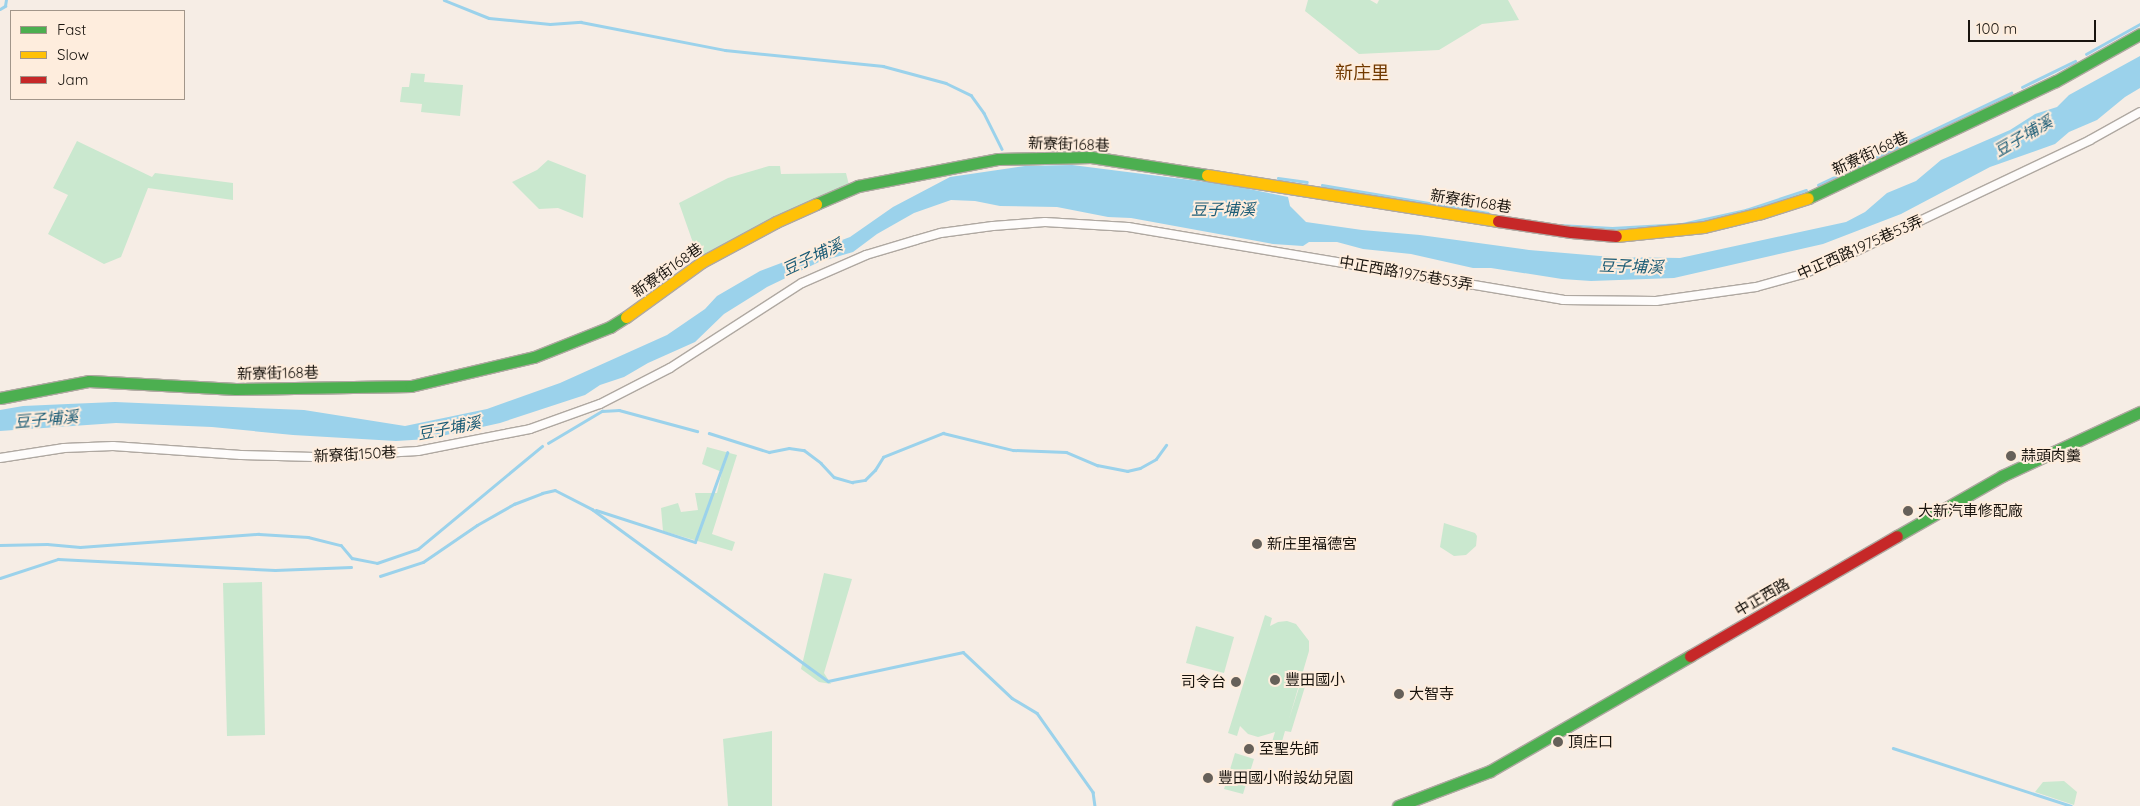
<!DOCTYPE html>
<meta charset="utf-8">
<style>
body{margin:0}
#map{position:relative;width:2140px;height:806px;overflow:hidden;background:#f6ede5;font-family:Quicksand,"Noto Sans TC",sans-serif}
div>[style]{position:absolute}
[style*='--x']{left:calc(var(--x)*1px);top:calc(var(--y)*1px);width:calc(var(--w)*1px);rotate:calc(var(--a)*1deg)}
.green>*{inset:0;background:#cae8cf}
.water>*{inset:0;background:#9bd2eb}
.stream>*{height:2.5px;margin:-1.25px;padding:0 1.25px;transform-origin:1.25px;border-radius:1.25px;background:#9bd2eb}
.roads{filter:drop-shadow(1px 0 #afa8a1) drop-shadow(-1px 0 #afa8a1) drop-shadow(0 1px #afa8a1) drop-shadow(0 -1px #afa8a1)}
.street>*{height:8px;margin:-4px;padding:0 4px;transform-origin:4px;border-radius:4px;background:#fefcfb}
.fast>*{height:11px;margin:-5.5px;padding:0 5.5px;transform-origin:5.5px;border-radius:5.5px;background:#4caf50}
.slow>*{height:11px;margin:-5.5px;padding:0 5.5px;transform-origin:5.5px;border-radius:5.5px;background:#ffc107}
.jam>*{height:11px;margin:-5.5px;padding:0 5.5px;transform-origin:5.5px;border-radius:5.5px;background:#c62828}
.dots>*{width:14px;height:14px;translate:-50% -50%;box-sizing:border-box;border:2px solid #feeddd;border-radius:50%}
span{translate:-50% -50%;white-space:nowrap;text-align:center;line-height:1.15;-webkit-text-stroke:4px #feeddd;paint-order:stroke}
.street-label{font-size:15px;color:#19140e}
.poi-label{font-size:15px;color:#19140e}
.left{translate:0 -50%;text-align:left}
.right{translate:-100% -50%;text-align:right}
.water-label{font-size:16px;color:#1b5c76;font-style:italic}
.quarter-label{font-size:18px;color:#713900}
.legend{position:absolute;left:10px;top:10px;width:175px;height:90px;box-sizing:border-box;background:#feeddd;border:1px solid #a2968a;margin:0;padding:6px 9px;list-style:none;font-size:15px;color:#19140e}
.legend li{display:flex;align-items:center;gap:10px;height:25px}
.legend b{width:25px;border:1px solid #a2968a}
.scale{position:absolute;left:1968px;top:20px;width:128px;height:22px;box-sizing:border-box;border:2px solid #19140e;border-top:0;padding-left:6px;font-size:15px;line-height:18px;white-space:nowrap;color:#19140e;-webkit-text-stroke:4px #feeddd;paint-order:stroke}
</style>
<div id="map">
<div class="green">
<i style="clip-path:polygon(1308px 0,1370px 0,1377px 4px,1379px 0,1508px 0,1519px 20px,1482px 24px,1439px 50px,1359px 54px,1305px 11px)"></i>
<i style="clip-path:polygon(411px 73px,425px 74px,424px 82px,463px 85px,460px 116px,421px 112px,422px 104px,400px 102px,402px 87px,409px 87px)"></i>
<i style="clip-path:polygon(77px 141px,152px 177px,155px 173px,233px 183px,233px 200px,148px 188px,121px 257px,104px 264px,48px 234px,68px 195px,53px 188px)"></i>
<i style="clip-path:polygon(548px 160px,586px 175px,583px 218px,558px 208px,539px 209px,512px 182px,537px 170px)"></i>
<i style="clip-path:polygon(769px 166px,780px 166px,781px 174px,846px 173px,849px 185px,781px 215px,698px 257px,679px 203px,728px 178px)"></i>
<i style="clip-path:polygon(707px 447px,737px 455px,712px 534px,735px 542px,732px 551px,663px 531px,661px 508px,678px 503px,681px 512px,698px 510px,695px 493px,717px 493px,722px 472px,702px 464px)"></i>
<i style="clip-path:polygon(1444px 523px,1475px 533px,1477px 536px,1476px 546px,1466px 555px,1454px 556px,1440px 547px)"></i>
<i style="clip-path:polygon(824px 573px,852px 579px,824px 673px,831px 684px,819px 682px,801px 669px)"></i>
<i style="clip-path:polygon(262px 582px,265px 735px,227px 736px,223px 583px)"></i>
<i style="clip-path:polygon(1265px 615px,1272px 618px,1270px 626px,1278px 622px,1287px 621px,1296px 624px,1309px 641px,1309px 651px,1289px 719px,1303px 675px,1308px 677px,1291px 732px,1285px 731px,1281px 745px,1272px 742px,1275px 732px,1258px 737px,1248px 734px,1240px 726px,1237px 736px,1228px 733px)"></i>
<i style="clip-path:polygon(1196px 626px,1234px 637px,1224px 673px,1186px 663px)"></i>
<i style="clip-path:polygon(772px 731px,772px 806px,728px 806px,723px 739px)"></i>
<i style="clip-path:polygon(1235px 753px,1254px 759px,1243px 794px,1224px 789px)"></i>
<i style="clip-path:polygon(2064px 781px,2077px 792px,2074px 805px,2035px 792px,2043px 782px)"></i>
</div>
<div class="water">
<i style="clip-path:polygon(2140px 56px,2140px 88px,2125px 97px,2097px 120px,2069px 132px,2055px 144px,1990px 167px,1901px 214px,1823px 244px,1674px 278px,1591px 281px,1562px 279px,1491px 268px,1473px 268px,1411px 254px,1363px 249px,1337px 242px,1309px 242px,1303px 246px,1273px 244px,1131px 218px,1108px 217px,1057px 207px,1000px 206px,975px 201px,951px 200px,914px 213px,877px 234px,853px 252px,819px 262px,767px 287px,724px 314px,695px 342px,648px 363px,624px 377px,600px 385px,585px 395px,500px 423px,428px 439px,396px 441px,293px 435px,212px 427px,116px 423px,0 431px,0 410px,23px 406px,68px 404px,115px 402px,304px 410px,405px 426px,487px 409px,560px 383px,667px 335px,705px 309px,717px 296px,760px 271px,850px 237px,893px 207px,950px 177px,1025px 166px,1072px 165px,1230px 185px,1288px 197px,1290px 206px,1306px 222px,1362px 230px,1420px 235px,1529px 250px,1612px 257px,1680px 258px,1846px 222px,1865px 212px,1887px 193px,1916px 181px,1941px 160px,2010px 130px,2035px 114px,2057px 107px,2069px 95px)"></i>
</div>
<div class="stream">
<i style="--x:444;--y:0;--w:48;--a:21.8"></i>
<i style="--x:489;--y:18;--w:61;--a:5.6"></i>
<i style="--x:550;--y:24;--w:31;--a:-4"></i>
<i style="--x:581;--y:22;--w:147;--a:11"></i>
<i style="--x:725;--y:50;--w:159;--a:5.8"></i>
<i style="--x:883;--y:66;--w:65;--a:15.1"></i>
<i style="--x:946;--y:83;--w:28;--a:26"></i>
<i style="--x:971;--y:95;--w:22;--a:54"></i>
<i style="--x:984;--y:113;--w:40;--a:63.4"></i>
<i style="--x:0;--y:9;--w:6;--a:-31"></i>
<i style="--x:5;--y:6;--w:6;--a:-81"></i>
<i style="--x:2086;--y:54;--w:62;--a:-29.1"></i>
<i style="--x:2022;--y:87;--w:59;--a:-26.1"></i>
<i style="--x:1278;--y:178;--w:29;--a:8"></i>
<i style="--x:1322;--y:185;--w:168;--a:9.6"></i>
<i style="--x:1818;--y:185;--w:214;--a:-25.5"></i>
<i style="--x:1559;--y:225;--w:53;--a:3.2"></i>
<i style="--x:1612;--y:228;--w:70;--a:-3.3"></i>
<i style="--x:1682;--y:224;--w:66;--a:-12.3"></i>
<i style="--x:1746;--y:210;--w:63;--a:-18.4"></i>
<i style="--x:709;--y:433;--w:63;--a:17.6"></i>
<i style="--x:769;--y:452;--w:20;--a:-11"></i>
<i style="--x:789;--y:448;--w:15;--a:8"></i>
<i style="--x:804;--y:450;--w:21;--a:37"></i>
<i style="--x:821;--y:463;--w:19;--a:47"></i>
<i style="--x:834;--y:477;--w:19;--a:16"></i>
<i style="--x:852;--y:482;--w:13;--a:-9"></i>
<i style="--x:865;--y:480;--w:14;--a:-45"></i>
<i style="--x:875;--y:470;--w:15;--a:-58"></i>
<i style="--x:883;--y:457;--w:65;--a:-21.8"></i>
<i style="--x:943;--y:433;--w:72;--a:13.7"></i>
<i style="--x:1013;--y:450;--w:53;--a:2.2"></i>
<i style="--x:1066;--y:452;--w:34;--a:23"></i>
<i style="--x:1097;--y:465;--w:31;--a:11"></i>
<i style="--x:1127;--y:471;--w:13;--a:-13"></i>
<i style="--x:1140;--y:468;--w:18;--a:-29"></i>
<i style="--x:1156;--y:459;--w:17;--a:-54"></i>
<i style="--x:548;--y:443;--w:63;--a:-30.7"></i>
<i style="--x:602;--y:411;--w:17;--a:-3"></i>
<i style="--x:619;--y:410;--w:81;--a:15.1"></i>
<i style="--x:596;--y:510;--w:104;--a:17.9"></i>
<i style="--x:695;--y:542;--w:95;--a:-70.2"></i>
<i style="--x:0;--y:545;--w:47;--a:-1.2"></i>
<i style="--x:47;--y:544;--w:33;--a:5"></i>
<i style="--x:80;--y:547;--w:179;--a:-4.2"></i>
<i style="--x:259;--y:534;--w:49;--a:3.5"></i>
<i style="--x:308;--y:537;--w:34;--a:14"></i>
<i style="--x:341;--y:545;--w:17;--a:50"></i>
<i style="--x:352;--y:558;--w:25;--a:11"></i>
<i style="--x:377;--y:563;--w:43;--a:-18.9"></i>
<i style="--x:418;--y:549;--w:161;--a:-39.7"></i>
<i style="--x:380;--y:576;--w:45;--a:-18"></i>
<i style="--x:423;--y:562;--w:65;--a:-34.4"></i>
<i style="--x:477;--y:525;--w:43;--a:-29.6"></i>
<i style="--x:514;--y:504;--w:30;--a:-21"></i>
<i style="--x:542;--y:493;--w:13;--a:-13"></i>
<i style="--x:555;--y:490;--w:42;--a:27.2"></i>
<i style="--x:592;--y:509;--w:292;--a:36.1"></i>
<i style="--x:828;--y:681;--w:138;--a:-12.1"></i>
<i style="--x:963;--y:652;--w:67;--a:43.2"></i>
<i style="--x:1012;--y:698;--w:29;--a:31"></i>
<i style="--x:1037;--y:713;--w:97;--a:54.7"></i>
<i style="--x:1093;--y:792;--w:14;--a:82"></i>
<i style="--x:0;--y:578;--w:61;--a:-18.1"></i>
<i style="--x:58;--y:559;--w:217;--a:2.9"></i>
<i style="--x:275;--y:570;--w:76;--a:-2.3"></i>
<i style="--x:1893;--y:748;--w:187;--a:18"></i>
</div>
<div class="roads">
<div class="street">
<i style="--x:0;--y:458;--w:65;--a:-8.9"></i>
<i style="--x:64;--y:448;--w:49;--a:-2.3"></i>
<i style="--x:113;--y:446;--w:128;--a:4"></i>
<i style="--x:241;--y:455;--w:73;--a:1.6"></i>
<i style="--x:314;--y:457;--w:104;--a:-3.3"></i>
<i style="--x:418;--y:451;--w:114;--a:-11.1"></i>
<i style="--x:530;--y:429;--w:74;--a:-19.7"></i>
<i style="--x:600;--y:404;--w:79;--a:-27.2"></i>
<i style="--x:670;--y:368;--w:157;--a:-32.8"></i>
<i style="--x:802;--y:283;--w:70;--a:-23.6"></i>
<i style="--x:866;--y:255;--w:52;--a:-16.7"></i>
<i style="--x:916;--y:240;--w:26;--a:-16"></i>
<i style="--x:941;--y:233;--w:52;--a:-7.7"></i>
<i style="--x:993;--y:226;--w:52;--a:-4.4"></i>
<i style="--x:1045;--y:222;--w:83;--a:3.4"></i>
<i style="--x:1128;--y:227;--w:441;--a:9.5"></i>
<i style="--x:1563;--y:300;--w:93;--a:0.6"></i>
<i style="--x:1656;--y:301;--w:101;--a:-8"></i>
<i style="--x:1756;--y:287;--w:49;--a:-15.5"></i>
<i style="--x:1803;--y:274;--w:44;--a:-22.5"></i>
<i style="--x:1844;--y:257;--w:272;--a:-25.4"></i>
<i style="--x:2090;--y:140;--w:57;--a:-29.2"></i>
</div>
<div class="fast">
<i style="--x:1808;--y:198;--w:274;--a:-25.3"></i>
<i style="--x:2056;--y:81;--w:96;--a:-29.2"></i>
<i style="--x:816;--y:204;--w:46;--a:-23.2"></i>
<i style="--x:858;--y:186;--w:143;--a:-10.9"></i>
<i style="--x:998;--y:159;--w:93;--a:-1.2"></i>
<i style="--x:1091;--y:157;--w:117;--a:8.8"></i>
<i style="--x:0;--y:398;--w:91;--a:-10.8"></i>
<i style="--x:89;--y:381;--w:147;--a:3.1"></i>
<i style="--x:236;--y:389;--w:175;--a:-1"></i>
<i style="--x:411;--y:386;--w:126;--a:-13.3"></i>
<i style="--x:534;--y:357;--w:82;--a:-21.5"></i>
<i style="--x:610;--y:327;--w:19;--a:-32"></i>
<i style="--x:1897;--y:536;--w:121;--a:-29.7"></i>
<i style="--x:2002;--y:476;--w:152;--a:-24.9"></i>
<i style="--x:1398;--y:806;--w:98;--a:-20.8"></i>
<i style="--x:1490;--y:771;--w:231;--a:-29.9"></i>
</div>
<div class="slow">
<i style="--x:1207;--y:175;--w:295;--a:9"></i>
<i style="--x:1616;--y:236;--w:88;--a:-5.8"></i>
<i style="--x:1704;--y:227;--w:59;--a:-13.8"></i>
<i style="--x:1761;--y:213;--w:49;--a:-17.7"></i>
<i style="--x:626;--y:317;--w:94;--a:-35.9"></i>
<i style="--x:702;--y:262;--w:84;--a:-28.4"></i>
<i style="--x:776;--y:222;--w:44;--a:-24.2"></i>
</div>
<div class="jam">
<i style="--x:1498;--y:221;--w:74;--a:8.6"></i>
<i style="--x:1571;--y:232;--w:45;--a:5.1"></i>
<i style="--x:1690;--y:656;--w:239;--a:-30.1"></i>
</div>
</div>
<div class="dots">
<i style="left:2011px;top:456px;background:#666059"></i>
<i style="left:1908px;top:511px;background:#666059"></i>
<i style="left:1257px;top:544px;background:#666059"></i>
<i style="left:1275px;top:680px;background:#666059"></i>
<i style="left:1236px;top:682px;background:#666059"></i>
<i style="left:1399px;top:694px;background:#666059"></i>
<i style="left:1558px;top:742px;background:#666059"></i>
<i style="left:1249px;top:749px;background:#666059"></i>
<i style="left:1208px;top:778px;background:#666059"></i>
</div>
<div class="street-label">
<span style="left:1069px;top:144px;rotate:2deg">新寮街168巷</span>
<span style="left:1870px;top:153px;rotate:-25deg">新寮街168巷</span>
<span style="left:1471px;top:201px;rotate:9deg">新寮街168巷</span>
<span style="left:1860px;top:247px;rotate:-24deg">中正西路1975巷53弄</span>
<span style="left:667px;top:270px;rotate:-35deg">新寮街168巷</span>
<span style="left:1406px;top:273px;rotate:10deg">中正西路1975巷53弄</span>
<span style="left:278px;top:373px;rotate:-1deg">新寮街168巷</span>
<span style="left:355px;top:454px;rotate:-3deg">新寮街150巷</span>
<span style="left:1762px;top:597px;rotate:-30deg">中正西路</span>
</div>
<div class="poi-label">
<span class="left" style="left:2021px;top:456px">蒜頭肉羹</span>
<span class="left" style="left:1918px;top:511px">大新汽車修配廠</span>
<span class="left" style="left:1267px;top:544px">新庄里福德宮</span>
<span class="left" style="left:1285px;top:680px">豐田國小</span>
<span class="right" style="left:1226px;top:682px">司令台</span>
<span class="left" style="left:1409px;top:694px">大智寺</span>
<span class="left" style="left:1568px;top:742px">頂庄口</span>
<span class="left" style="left:1259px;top:749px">至聖先師</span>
<span class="left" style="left:1218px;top:778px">豐田國小附設幼兒園</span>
</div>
<div class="water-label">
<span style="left:2023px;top:136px;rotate:-30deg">豆子埔溪</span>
<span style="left:1223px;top:209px">豆子埔溪</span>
<span style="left:812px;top:257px;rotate:-25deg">豆子埔溪</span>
<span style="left:1631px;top:266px;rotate:2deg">豆子埔溪</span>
<span style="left:46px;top:419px;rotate:-5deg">豆子埔溪</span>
<span style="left:449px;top:428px;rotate:-11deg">豆子埔溪</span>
</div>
<div class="quarter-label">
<span style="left:1362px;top:73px">新庄里</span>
</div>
<ul class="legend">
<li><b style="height:6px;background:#4caf50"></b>Fast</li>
<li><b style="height:6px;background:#ffc107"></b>Slow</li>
<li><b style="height:6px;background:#c62828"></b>Jam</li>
</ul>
<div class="scale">100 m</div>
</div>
